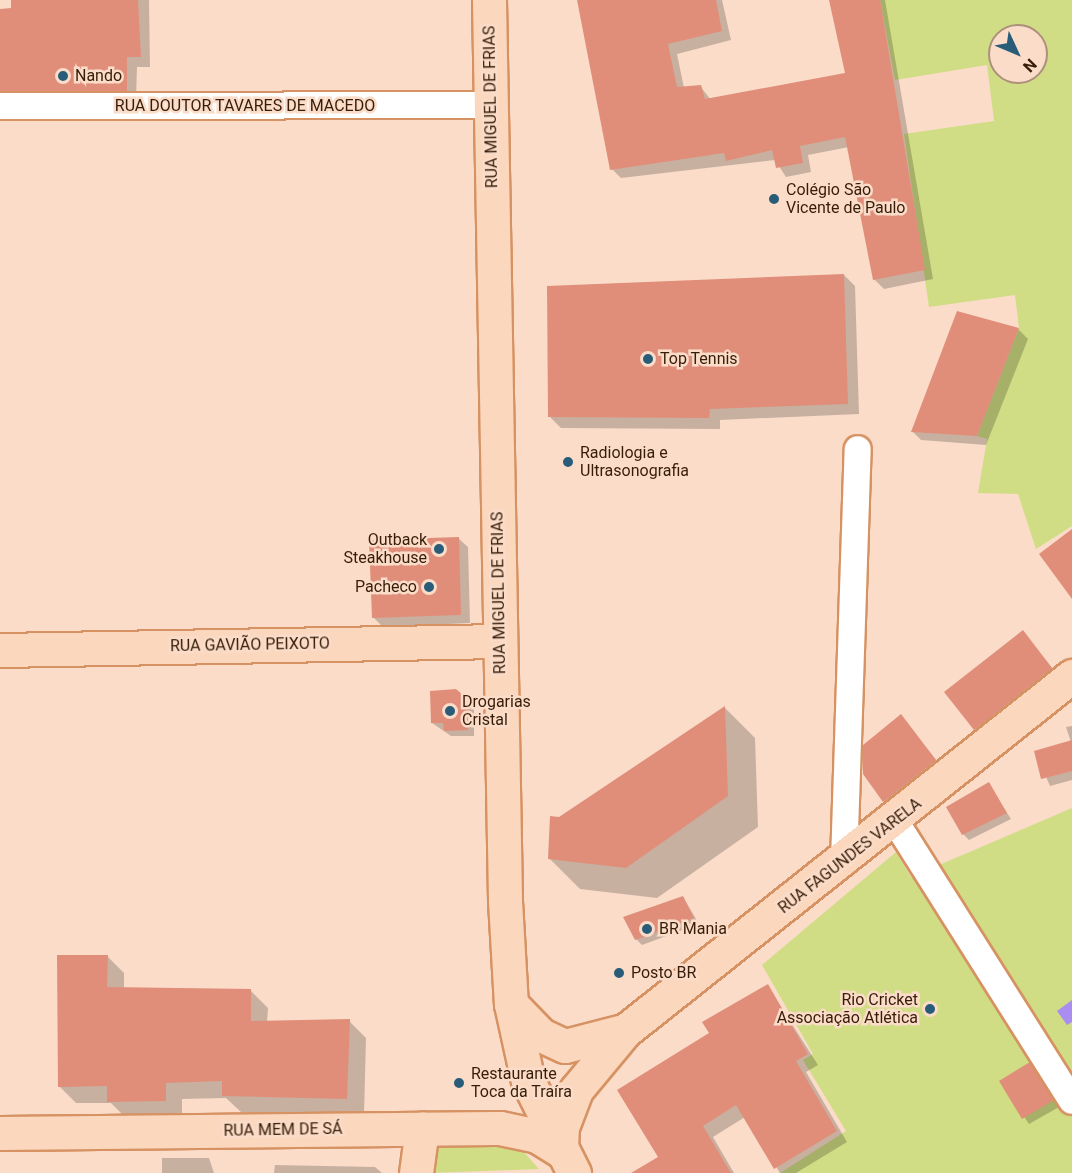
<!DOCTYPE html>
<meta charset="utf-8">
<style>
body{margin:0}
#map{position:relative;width:1072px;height:1173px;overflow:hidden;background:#fadcc9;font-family:Roboto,sans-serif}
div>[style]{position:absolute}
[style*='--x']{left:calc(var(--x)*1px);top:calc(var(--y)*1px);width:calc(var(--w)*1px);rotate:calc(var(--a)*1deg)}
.green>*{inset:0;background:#d0dd84}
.water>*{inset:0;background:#a98df1}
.shadow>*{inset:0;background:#0003}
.building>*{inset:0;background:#e08e79}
.roads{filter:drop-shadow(2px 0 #d69262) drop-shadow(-2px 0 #d69262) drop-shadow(0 2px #d69262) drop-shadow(0 -2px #d69262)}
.minor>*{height:26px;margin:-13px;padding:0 13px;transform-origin:13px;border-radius:13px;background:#fff}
.major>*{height:33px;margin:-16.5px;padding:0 16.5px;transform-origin:16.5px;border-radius:16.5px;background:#fbd7be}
.dots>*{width:16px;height:16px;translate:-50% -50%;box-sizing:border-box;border:3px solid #fadcc9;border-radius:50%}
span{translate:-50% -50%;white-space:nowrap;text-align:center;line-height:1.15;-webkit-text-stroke:5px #fadcc9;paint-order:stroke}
.poi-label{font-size:16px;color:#371d08}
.left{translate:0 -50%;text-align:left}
.right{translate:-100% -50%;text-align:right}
.street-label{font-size:16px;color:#371d08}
.north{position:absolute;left:988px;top:24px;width:60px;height:60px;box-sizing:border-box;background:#fadcc9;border:2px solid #ac907c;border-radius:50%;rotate:134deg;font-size:16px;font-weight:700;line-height:24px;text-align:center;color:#371d08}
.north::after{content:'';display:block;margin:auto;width:21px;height:27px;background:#285c78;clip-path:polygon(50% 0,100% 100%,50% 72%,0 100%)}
</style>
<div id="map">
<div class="green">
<i style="clip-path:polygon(evenodd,880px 0,1072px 0,1072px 526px,1036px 549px,1018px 494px,978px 493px,987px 439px,977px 436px,1019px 328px,1015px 295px,929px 307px,904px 134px,994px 121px,987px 65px,895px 80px,880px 0,1000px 36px,1036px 36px,1036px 72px,1000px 72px,1000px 36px)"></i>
<i style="clip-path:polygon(1072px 808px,1072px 1173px,780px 1173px,846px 1131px,803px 1060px,813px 1054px,762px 965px,896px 852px,911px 877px)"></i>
<i style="clip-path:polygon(440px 1145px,504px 1145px,522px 1150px,539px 1169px,429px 1173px)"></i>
</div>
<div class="water">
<i style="clip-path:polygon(1072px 1000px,1072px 1022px,1067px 1025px,1057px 1011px)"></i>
</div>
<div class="shadow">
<i style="clip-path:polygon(12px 0,149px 0,150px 67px,137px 67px,136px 100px,0 97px,0 10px,12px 10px)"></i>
<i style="clip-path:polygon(581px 0,722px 0,731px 40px,677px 54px,684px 88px,700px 86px,711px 100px,847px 74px,831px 0,885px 0,933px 279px,884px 289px,874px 279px,849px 147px,808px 155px,811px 172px,786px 177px,775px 160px,621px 178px,612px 169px)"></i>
<i style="clip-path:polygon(844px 275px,855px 286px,859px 414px,720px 420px,720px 429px,561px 428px,550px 417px)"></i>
<i style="clip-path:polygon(958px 313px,1019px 330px,1028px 339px,986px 445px,921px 440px,912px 431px)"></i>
<i style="clip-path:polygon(458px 538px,468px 547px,470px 623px,383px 627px,373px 617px)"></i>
<i style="clip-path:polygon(1023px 632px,1060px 678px,984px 738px,975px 729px)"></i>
<i style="clip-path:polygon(431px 693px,462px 694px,468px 700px,474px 707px,474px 736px,451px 736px,432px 723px)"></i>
<i style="clip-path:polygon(725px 708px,755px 738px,758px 827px,657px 898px,580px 889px,549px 858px,559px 819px)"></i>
<i style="clip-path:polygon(901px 716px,944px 770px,894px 810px,864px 774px)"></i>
<i style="clip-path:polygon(1072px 726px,1072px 780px,1050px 786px,1035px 752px,1071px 742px,1066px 727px)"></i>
<i style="clip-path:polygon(988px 784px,1011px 819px,969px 840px,963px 834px)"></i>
<i style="clip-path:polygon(683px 897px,699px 924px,642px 945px,636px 939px)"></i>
<i style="clip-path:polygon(107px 956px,124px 973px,124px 989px,251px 991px,268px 1008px,267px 1022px,349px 1021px,366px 1038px,364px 1115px,241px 1112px,226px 1098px,182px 1099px,182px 1118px,126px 1118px,111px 1103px,76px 1103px,59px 1086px)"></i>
<i style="clip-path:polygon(767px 985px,818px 1065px,806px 1072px,847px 1142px,796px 1173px,780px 1173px,745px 1117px,713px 1137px,734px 1173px,638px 1173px,660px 1157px,711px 1034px)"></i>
<i style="clip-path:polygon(1030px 1064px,1059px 1107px,1029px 1124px,1001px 1082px)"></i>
<i style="clip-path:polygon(162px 1158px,209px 1158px,214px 1173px,162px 1173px)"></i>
<i style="clip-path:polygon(275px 1165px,375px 1167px,382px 1173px,274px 1173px)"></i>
</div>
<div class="building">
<i style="clip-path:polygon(11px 0,138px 0,141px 57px,127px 57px,127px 91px,0 91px,0 9px,11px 8px)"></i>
<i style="clip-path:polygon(577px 0,716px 0,722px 31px,668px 44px,677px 87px,701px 85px,705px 99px,845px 73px,829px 0,880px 0,925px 270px,873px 280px,845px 137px,800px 146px,803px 163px,776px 168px,772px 150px,726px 161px,724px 153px,610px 170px)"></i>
<i style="clip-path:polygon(844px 274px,848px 404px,710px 409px,709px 418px,548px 417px,547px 286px)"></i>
<i style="clip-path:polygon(957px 311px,1019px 328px,977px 436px,911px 432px)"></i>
<i style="clip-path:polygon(1072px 529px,1072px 599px,1039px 554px)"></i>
<i style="clip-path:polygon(459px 537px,461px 615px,372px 618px,369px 540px)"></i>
<i style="clip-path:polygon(1023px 630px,1052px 668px,974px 730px,944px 692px)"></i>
<i style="clip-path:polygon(456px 689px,469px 700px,468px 730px,444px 731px,443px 723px,431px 723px,430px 691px)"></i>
<i style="clip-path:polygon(725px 706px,728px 796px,626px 868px,548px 859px,550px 816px,559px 817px)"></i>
<i style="clip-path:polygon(901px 714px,936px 760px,883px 802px,863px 774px,863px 745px)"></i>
<i style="clip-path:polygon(1072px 740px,1072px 771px,1041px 779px,1034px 751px)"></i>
<i style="clip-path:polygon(989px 782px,1007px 813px,962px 835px,946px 807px)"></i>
<i style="clip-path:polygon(683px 896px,694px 918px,635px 940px,623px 917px)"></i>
<i style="clip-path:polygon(57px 955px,108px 955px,107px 987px,251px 989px,251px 1021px,350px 1019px,347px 1099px,222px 1096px,222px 1081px,166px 1083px,166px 1101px,107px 1102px,107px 1086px,58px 1087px)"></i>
<i style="clip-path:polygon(768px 984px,808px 1054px,796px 1061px,837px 1131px,774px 1169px,736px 1105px,703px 1126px,731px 1173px,631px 1173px,658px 1157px,617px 1090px,709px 1033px,702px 1022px)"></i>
<i style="clip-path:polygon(1030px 1062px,1054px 1100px,1022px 1119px,999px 1081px)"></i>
</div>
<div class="roads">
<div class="minor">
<i style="--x:0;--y:106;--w:491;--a:-0.1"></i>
<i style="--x:895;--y:821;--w:331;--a:57.7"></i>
<i style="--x:844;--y:862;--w:413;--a:-88.1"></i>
</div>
<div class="major">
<i style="--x:489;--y:0;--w:901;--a:88.98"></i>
<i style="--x:505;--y:901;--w:103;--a:86.7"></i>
<i style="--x:511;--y:1004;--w:79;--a:77.6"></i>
<i style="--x:528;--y:1081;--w:103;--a:63.4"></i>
<i style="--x:0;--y:650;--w:500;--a:-1.03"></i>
<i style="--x:511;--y:1004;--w:43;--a:45.9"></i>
<i style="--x:541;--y:1035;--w:26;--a:25"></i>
<i style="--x:565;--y:1046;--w:60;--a:-14.5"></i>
<i style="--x:0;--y:1133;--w:500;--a:-0.57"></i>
<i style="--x:500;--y:1128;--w:38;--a:12"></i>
<i style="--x:537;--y:1136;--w:28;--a:32"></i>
<i style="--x:561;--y:1151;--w:24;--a:-88"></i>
<i style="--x:562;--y:1127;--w:40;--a:-69"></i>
<i style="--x:576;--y:1090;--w:77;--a:-50.3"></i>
<i style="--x:625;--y:1031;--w:571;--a:-38.46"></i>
<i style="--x:416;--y:1173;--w:45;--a:-82.4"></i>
</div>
</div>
<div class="dots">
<i style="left:63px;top:76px;background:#285c78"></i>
<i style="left:774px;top:199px;background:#285c78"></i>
<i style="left:648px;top:359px;background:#285c78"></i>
<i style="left:568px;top:462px;background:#285c78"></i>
<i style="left:439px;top:549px;background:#285c78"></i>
<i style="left:429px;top:587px;background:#285c78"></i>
<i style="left:450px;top:711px;background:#285c78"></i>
<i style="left:647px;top:929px;background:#285c78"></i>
<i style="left:619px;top:973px;background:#285c78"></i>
<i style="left:930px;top:1009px;background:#285c78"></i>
<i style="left:459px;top:1083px;background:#285c78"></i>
</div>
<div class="poi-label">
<span class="left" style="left:75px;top:76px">Nando</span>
<span class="left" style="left:786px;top:199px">Colégio São<br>Vicente de Paulo</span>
<span class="left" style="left:660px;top:359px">Top Tennis</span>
<span class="left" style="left:580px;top:462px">Radiologia e<br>Ultrasonografia</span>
<span class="right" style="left:427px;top:549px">Outback<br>Steakhouse</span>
<span class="right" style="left:417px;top:587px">Pacheco</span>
<span class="left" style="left:462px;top:711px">Drogarias<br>Cristal</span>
<span class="left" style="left:659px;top:929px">BR Mania</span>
<span class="left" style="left:631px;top:973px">Posto BR</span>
<span class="right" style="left:918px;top:1009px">Rio Cricket<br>Associação Atlética</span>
<span class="left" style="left:471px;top:1083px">Restaurante<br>Toca da Traíra</span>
</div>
<div class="street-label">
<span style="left:245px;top:106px">RUA DOUTOR TAVARES DE MACEDO</span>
<span style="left:491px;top:107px;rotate:-91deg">RUA MIGUEL DE FRIAS</span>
<span style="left:499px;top:593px;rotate:-91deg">RUA MIGUEL DE FRIAS</span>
<span style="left:250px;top:645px;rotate:-1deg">RUA GAVIÃO PEIXOTO</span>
<span style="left:850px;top:856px;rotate:-38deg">RUA FAGUNDES VARELA</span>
<span style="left:283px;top:1130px;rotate:-1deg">RUA MEM DE SÁ</span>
</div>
<div class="north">N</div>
</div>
